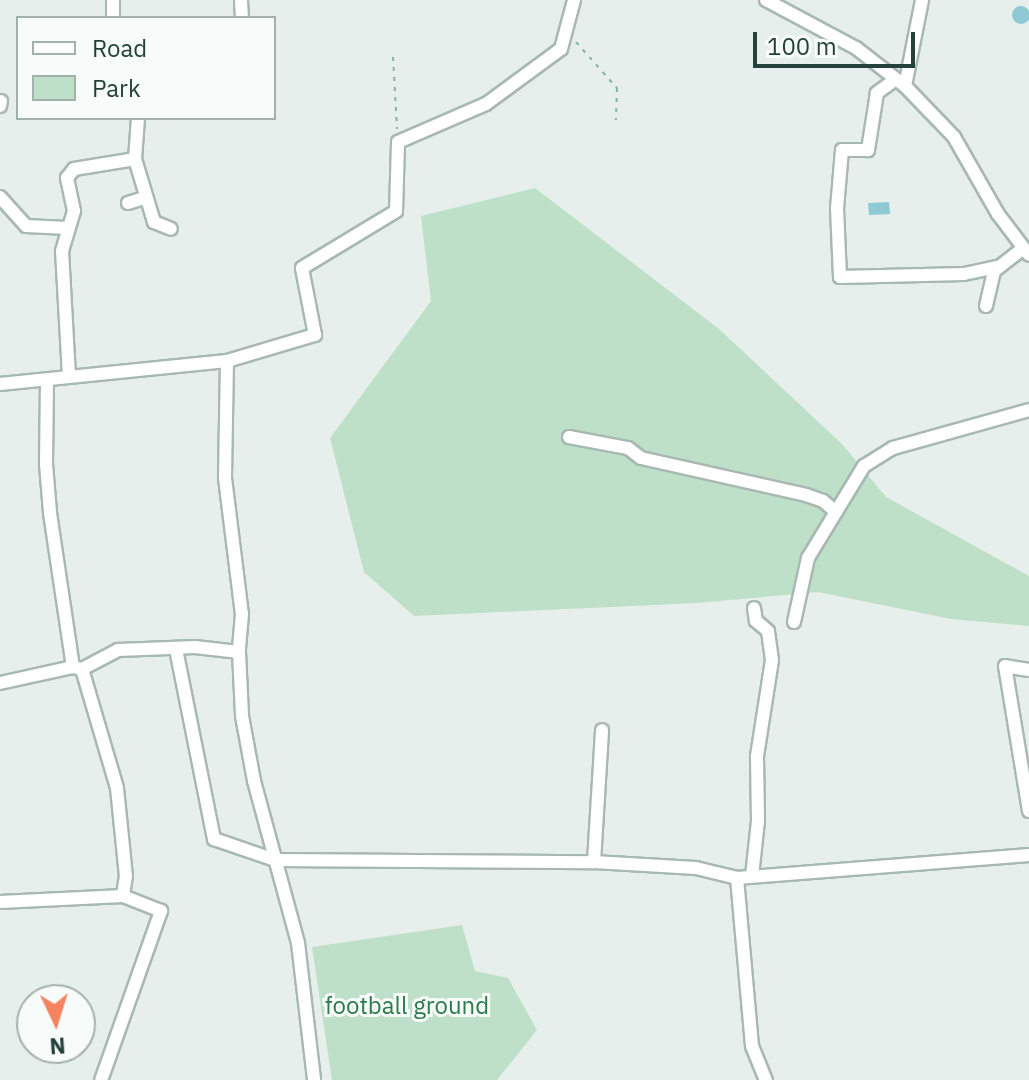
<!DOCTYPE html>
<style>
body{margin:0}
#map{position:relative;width:1029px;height:1080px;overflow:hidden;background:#e6efeb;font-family:"IBM Plex Sans",sans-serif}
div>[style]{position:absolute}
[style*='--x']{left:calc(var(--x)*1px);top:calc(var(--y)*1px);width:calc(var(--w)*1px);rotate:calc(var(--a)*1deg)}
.green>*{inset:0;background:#bfe0c8}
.water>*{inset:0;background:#8ec9d4}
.round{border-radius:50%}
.path>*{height:2px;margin-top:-1px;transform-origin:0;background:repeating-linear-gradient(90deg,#86b3a5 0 4px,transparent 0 10px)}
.roads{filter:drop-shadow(2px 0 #a8b8b2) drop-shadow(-2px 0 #a8b8b2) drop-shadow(0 2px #a8b8b2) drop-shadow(0 -2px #a8b8b2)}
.minor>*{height:12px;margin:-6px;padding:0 6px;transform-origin:6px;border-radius:6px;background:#fff}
span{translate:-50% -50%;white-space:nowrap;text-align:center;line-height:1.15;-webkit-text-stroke:6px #f7fbf9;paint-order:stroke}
.park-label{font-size:24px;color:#2d7a4b}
.legend{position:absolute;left:16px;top:16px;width:260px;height:104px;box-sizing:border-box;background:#f7fbf9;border:2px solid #a3b1ad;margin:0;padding:10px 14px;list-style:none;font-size:24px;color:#24423a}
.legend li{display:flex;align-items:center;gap:16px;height:40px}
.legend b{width:40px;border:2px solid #a3b1ad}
.north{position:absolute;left:16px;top:984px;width:80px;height:80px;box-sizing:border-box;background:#f7fbf9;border:2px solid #a3b1ad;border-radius:50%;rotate:176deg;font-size:22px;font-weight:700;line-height:32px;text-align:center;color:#24423a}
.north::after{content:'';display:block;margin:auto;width:28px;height:36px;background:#f4845f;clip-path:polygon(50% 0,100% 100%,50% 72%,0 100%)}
.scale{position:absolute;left:753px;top:32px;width:162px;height:36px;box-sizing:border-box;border:4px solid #24423a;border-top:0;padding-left:10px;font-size:24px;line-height:28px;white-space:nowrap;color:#24423a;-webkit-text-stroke:6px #f7fbf9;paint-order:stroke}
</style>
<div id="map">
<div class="green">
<i style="clip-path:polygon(535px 188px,719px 329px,842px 444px,886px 497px,1029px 576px,1029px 626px,951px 619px,818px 592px,697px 603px,414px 616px,364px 572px,330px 438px,431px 301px,421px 216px)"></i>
<i style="clip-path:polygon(462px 925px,475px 971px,508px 978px,537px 1030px,497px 1080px,332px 1080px,312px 947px)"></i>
</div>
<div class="water">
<i class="round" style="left:1012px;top:6px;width:18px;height:18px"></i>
<i style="clip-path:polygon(889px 202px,890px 214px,869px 215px,868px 203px)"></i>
</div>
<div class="path">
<i style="--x:576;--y:42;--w:62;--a:48.3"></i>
<i style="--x:617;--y:88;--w:32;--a:92"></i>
<i style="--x:393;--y:57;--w:72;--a:86.8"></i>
</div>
<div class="roads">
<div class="minor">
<i style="--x:241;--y:0;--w:18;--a:87"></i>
<i style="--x:766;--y:0;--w:102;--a:28.1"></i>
<i style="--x:856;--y:48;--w:62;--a:37.8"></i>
<i style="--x:905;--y:86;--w:71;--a:46.1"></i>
<i style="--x:954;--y:137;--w:89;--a:60.3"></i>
<i style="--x:998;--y:214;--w:51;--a:52.9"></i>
<i style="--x:113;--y:18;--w:18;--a:-90"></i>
<i style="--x:896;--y:79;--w:24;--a:144"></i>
<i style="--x:877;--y:93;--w:58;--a:99"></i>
<i style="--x:868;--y:150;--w:26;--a:180"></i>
<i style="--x:842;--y:150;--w:58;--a:94.9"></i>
<i style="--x:837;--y:208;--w:69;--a:87.5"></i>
<i style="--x:840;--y:277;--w:124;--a:-1.4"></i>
<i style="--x:964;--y:274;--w:34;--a:-12"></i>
<i style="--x:905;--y:86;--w:88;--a:-78.8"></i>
<i style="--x:0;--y:106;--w:5;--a:-79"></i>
<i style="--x:135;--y:159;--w:66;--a:73.2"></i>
<i style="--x:154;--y:222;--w:18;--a:22"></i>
<i style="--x:0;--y:197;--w:39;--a:48"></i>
<i style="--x:26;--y:226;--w:42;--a:2.7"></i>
<i style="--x:128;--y:203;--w:17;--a:-17"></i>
<i style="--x:986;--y:306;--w:36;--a:-77"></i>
<i style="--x:994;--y:271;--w:37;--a:-38"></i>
<i style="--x:227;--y:361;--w:117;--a:91"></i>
<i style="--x:225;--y:478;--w:137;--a:82.9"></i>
<i style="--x:242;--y:614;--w:38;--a:95"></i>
<i style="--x:239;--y:652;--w:64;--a:87.3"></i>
<i style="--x:242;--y:716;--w:66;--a:79.5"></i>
<i style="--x:254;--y:781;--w:168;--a:74.8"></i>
<i style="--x:298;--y:943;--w:138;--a:83.3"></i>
<i style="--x:69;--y:376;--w:125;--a:-93.2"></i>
<i style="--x:62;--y:251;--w:42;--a:-73.3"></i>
<i style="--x:74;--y:211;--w:34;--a:-102"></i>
<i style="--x:67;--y:178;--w:11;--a:-52"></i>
<i style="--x:74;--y:169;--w:62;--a:-9.3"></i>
<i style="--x:135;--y:159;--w:41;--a:-85.8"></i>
<i style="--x:47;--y:380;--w:84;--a:90.7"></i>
<i style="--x:46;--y:464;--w:49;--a:85.3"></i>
<i style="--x:50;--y:513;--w:156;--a:81.5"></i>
<i style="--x:0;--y:384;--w:228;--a:-5.8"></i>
<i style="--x:227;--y:361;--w:92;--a:-16.5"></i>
<i style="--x:315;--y:335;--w:68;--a:-101"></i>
<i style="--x:302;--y:268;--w:110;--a:-31.2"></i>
<i style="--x:396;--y:211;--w:69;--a:-88.3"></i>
<i style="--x:398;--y:142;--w:96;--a:-23.4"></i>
<i style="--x:486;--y:104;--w:93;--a:-36.3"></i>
<i style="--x:561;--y:49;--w:51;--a:-75.1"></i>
<i style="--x:569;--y:437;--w:60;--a:10.6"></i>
<i style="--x:628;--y:448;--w:16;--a:38"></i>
<i style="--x:641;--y:458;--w:169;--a:12.6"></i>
<i style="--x:806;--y:495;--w:18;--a:19"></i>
<i style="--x:823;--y:501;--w:17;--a:40"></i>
<i style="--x:794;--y:622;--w:66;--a:-77.7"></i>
<i style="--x:808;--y:558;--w:108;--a:-58.7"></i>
<i style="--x:864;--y:466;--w:34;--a:-32"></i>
<i style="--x:893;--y:448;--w:141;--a:-15.6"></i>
<i style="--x:176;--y:649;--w:194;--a:78.7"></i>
<i style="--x:214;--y:839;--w:65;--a:19"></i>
<i style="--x:275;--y:860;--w:319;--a:0.4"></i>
<i style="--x:594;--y:862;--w:102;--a:3.4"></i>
<i style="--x:696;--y:868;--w:42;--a:13.7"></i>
<i style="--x:737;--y:878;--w:293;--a:-4.5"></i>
<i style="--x:82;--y:669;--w:124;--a:73.6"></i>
<i style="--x:117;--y:788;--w:88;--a:84.2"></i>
<i style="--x:126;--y:876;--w:20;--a:99"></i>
<i style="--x:1029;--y:670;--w:24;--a:-171"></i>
<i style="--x:1005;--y:666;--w:147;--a:80.6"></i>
<i style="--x:0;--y:683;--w:75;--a:-12.4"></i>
<i style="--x:73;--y:667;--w:9;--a:13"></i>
<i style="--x:82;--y:669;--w:41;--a:-27.8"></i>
<i style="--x:118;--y:650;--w:77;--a:-2.2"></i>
<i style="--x:195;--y:647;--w:44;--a:6.5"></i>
<i style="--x:594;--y:862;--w:132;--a:-86.5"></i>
<i style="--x:752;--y:876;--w:55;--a:-83.8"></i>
<i style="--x:758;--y:821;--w:65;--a:-90.9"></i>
<i style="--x:757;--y:756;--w:97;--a:-81.1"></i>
<i style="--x:772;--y:660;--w:29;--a:-98"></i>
<i style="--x:768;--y:631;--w:16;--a:-140"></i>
<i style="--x:756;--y:621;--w:13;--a:-99"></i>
<i style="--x:737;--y:878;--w:169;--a:84.9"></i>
<i style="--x:752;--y:1046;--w:37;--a:68"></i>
<i style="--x:0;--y:902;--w:123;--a:-2.8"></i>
<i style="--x:123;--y:896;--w:41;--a:21.5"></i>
<i style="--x:161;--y:911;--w:179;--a:109.5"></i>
</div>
</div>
<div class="park-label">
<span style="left:407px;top:1006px">football ground</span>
</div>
<ul class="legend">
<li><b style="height:10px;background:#fff"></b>Road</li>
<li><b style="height:22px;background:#bfe0c8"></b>Park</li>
</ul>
<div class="north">N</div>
<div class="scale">100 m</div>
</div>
